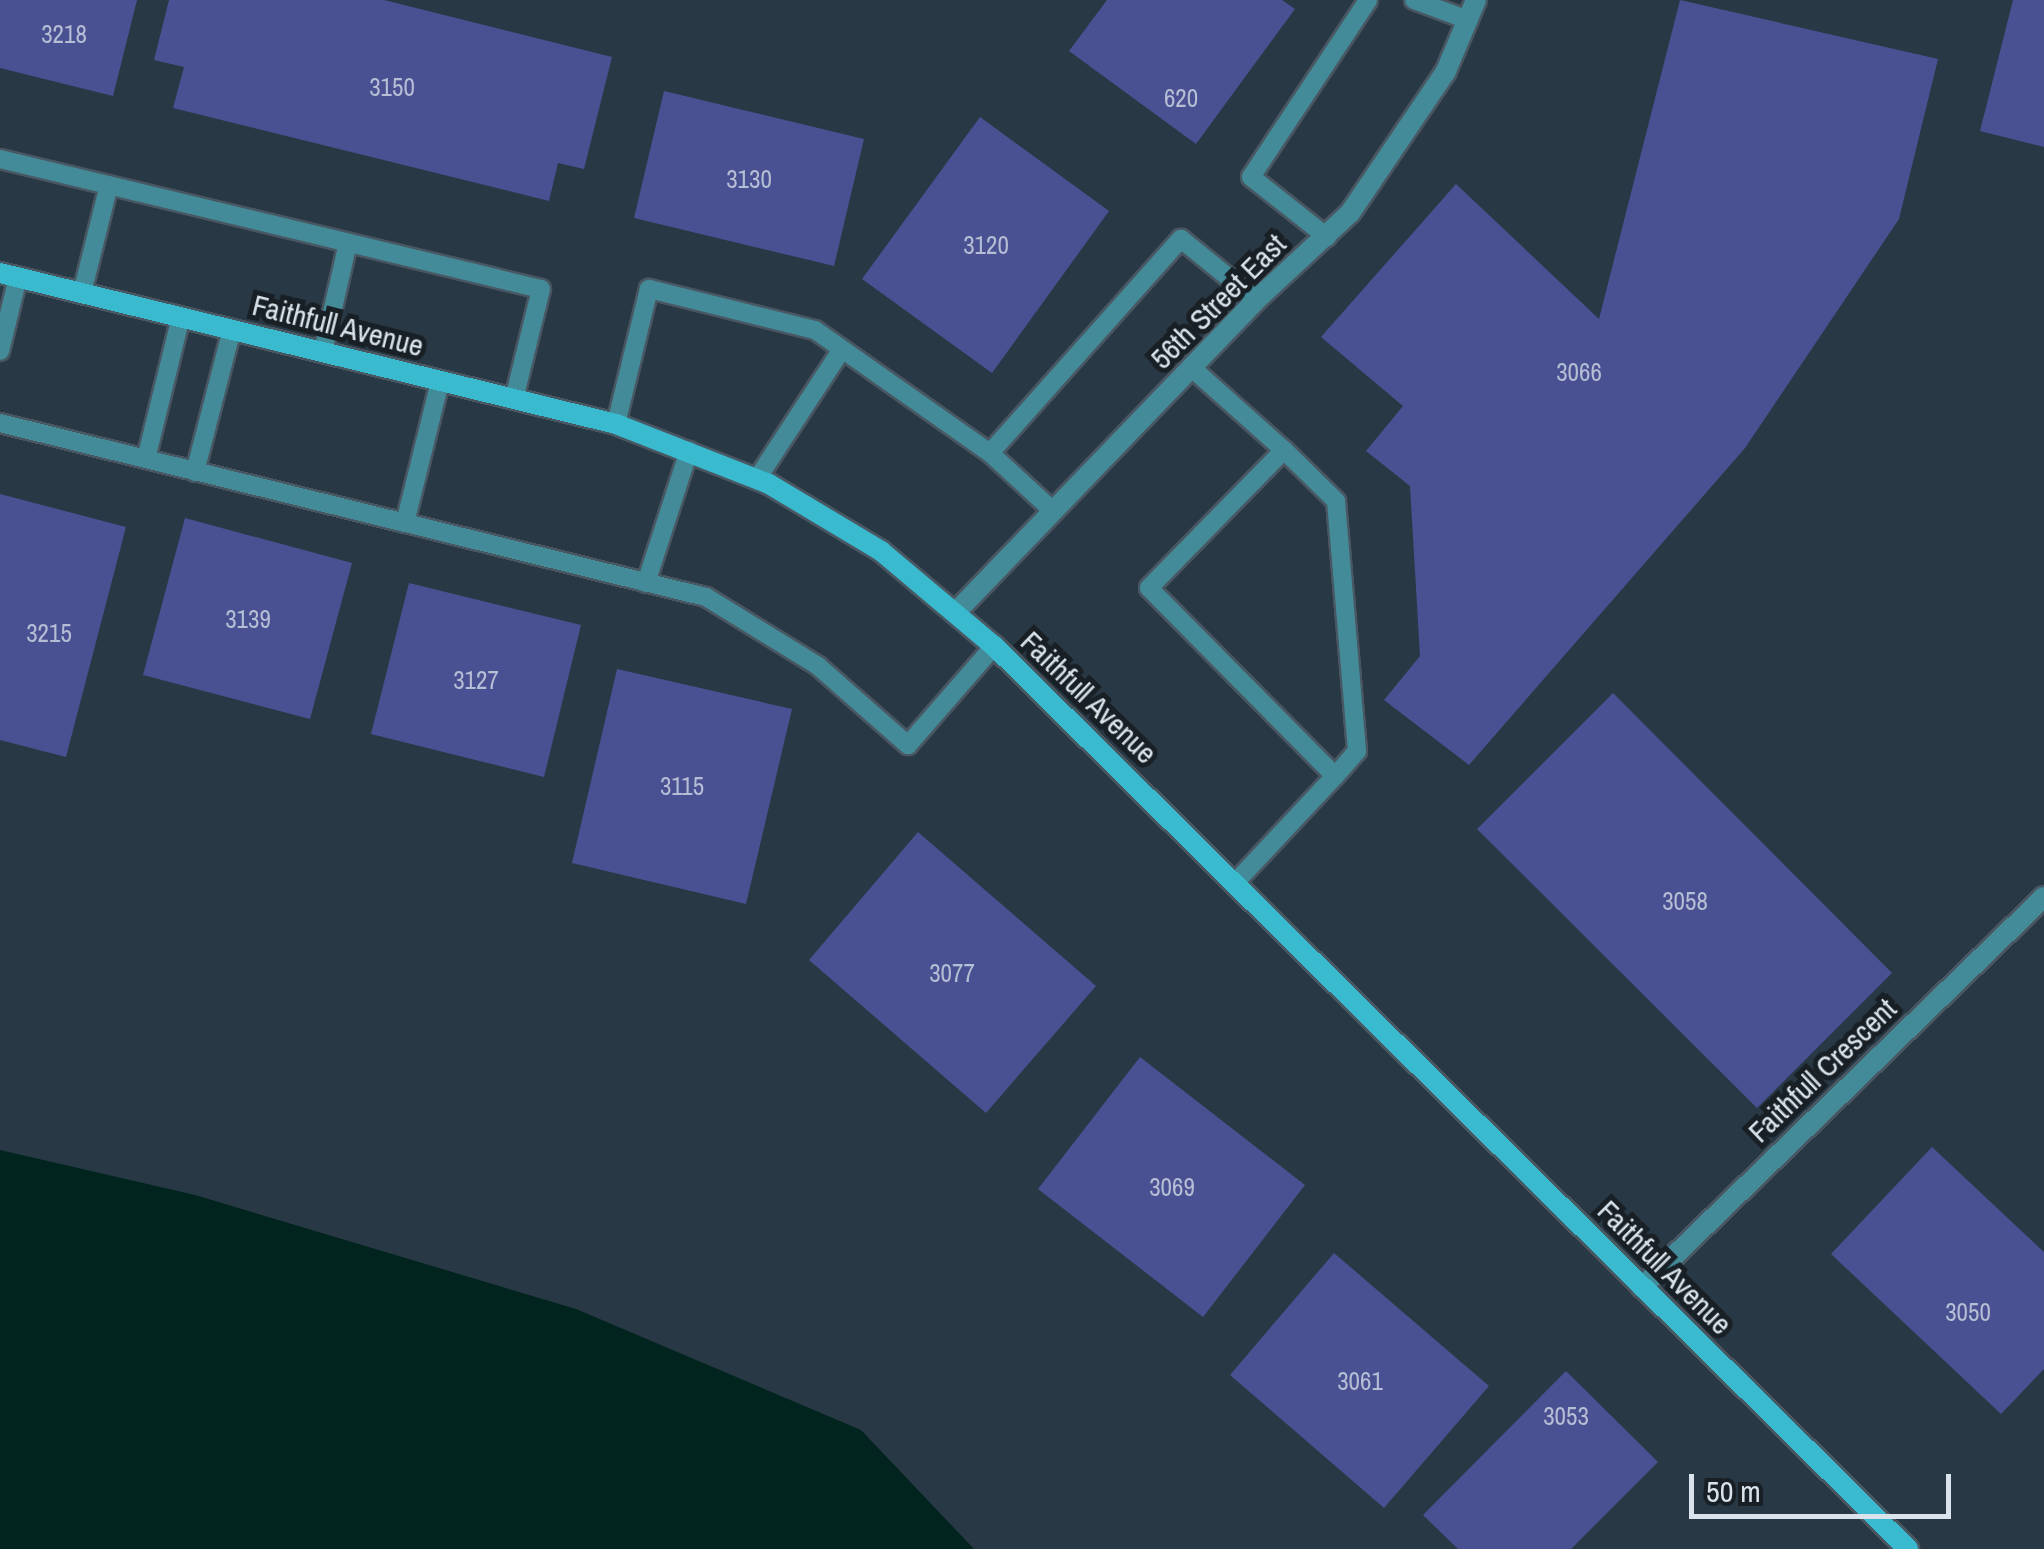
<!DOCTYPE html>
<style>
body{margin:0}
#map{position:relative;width:2044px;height:1549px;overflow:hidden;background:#293845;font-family:"Archivo Narrow",sans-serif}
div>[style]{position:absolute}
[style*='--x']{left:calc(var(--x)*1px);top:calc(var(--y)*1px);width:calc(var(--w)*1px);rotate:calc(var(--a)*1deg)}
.water>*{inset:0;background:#01241e}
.building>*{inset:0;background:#4a5192}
.roads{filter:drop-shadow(2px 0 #495763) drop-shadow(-2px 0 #495763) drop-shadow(0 2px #495763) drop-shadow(0 -2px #495763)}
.lane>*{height:18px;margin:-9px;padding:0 9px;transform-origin:9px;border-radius:9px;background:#438b98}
.street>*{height:20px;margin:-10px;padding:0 10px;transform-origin:10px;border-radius:10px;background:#438b98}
.secondary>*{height:20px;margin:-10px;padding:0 10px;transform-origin:10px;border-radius:10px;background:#39bacf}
span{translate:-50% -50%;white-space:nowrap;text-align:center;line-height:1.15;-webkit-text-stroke:10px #181f25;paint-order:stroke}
.number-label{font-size:25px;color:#b6bed5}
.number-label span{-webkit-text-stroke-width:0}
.street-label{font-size:30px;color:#dae3eb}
.scale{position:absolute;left:1689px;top:1474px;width:262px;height:45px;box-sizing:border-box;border:5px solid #dae3eb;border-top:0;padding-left:12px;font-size:30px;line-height:35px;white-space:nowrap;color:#dae3eb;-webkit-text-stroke:8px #181f25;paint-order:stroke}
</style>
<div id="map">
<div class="water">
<i style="clip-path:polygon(0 1150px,195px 1195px,576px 1309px,861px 1430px,974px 1549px,0 1549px)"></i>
</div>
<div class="building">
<i style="clip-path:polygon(0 0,137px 0,113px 96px,0 68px)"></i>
<i style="clip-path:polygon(169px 0,384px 0,612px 57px,584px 169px,558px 163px,549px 201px,173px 108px,184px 67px,154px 60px)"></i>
<i style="clip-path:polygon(1107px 0,1282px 0,1295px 9px,1196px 144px,1069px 51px)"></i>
<i style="clip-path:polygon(1680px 0,1938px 59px,1899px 219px,1745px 448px,1469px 765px,1384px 700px,1420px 656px,1410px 486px,1366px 451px,1403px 406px,1321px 337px,1456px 184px,1599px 319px)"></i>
<i style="clip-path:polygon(2013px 0,2044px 0,2044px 147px,1980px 131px)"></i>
<i style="clip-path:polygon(664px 91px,864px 139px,834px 266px,634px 218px)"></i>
<i style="clip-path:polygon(980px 117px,1109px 211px,992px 373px,862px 279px)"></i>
<i style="clip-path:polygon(0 494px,126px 527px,66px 757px,0 740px)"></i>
<i style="clip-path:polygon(185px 518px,352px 563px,310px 719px,143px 675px)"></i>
<i style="clip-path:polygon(409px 583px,581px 625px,544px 777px,371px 734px)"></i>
<i style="clip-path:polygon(617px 669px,792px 709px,746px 904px,572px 863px)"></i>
<i style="clip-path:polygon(1613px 693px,1892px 973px,1757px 1108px,1477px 829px)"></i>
<i style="clip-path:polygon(918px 832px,1096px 986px,986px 1113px,809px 960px)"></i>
<i style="clip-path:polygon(1140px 1057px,1305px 1185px,1203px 1317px,1038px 1189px)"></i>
<i style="clip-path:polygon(1932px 1147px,2044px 1252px,2044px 1369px,2001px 1414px,1831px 1254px)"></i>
<i style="clip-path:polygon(1334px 1253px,1489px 1386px,1384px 1508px,1230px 1375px)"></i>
<i style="clip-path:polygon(1566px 1371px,1658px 1462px,1571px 1549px,1458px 1549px,1423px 1515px)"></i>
</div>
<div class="roads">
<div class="lane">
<i style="--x:1414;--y:0;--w:58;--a:20.3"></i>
<i style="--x:0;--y:159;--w:556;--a:13.51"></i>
<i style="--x:541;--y:289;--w:113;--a:103.8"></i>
<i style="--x:1327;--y:237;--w:97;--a:-141.7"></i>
<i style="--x:1251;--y:177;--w:212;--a:-56.5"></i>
<i style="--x:82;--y:293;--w:111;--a:-76"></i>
<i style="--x:0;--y:351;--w:76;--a:-76.3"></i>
<i style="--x:323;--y:352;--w:112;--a:-77.1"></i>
<i style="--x:1193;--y:369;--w:122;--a:41.7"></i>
<i style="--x:1284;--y:450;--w:193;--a:134.4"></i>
<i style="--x:1149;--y:588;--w:264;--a:45.3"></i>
<i style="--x:1335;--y:776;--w:146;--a:133.1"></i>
<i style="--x:0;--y:423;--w:727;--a:13.85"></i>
<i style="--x:706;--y:597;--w:132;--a:31.6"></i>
<i style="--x:818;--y:666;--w:120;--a:41.3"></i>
<i style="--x:908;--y:745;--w:131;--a:-49"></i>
<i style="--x:616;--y:424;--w:139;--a:-76.3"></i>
<i style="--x:649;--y:289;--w:171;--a:13.9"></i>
<i style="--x:815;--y:330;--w:214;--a:35.1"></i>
<i style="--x:990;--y:453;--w:84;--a:42.6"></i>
<i style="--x:1284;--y:450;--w:73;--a:44.4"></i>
<i style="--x:1336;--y:501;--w:251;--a:85.2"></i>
<i style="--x:1357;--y:751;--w:33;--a:131"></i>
<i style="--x:990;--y:453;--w:287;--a:-48.3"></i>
<i style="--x:1181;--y:239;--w:97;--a:39.1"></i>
<i style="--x:146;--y:459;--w:146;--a:-76.2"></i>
<i style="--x:195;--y:472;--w:148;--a:-75.5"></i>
<i style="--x:757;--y:479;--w:155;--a:-56.8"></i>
<i style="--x:405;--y:523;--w:145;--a:-76.1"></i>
<i style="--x:646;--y:583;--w:139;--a:-72"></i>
</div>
<div class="street">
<i style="--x:957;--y:611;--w:431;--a:-46.1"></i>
<i style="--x:1256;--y:300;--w:128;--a:-42.8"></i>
<i style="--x:1350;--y:213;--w:171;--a:-55.9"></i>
<i style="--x:1446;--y:71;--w:77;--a:-67.1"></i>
<i style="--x:1642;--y:1287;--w:560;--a:-44.13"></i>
</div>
<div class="secondary">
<i style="--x:0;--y:273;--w:634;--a:13.77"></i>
<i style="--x:616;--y:424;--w:164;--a:21.4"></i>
<i style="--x:769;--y:484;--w:131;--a:30.9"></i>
<i style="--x:881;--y:551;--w:148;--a:40.1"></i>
<i style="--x:994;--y:646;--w:1285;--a:44.65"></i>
</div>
</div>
<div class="number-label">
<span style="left:64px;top:34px">3218</span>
<span style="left:392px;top:87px">3150</span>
<span style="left:1181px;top:98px">620</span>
<span style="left:749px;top:179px">3130</span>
<span style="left:986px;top:245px">3120</span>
<span style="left:1579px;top:372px">3066</span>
<span style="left:248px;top:619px">3139</span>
<span style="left:49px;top:633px">3215</span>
<span style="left:476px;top:680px">3127</span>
<span style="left:682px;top:786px">3115</span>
<span style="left:1685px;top:901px">3058</span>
<span style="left:952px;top:973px">3077</span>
<span style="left:1172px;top:1187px">3069</span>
<span style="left:1968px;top:1312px">3050</span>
<span style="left:1360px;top:1381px">3061</span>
<span style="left:1566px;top:1416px">3053</span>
</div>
<div class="street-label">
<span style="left:1218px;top:301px;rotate:-45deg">56th Street East</span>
<span style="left:338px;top:325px;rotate:14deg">Faithfull Avenue</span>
<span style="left:1089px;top:697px;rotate:44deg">Faithfull Avenue</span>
<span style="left:1822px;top:1070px;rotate:-44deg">Faithfull Crescent</span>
<span style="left:1665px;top:1267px;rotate:45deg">Faithfull Avenue</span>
</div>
<div class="scale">50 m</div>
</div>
